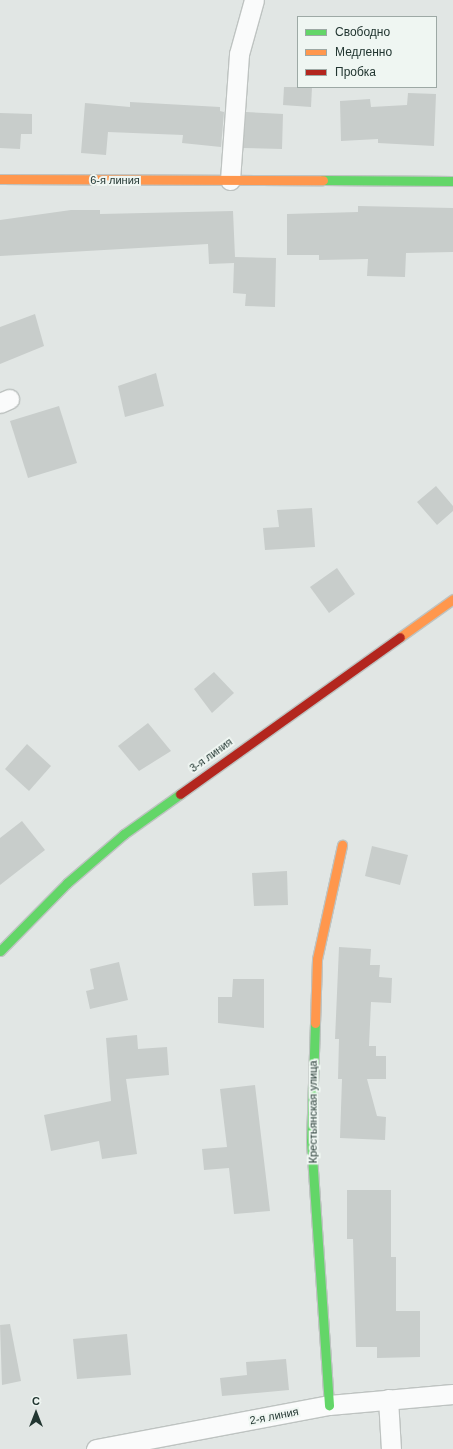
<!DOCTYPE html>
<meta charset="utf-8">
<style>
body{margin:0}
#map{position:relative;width:453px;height:1449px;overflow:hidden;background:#e1e6e4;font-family:Arial,sans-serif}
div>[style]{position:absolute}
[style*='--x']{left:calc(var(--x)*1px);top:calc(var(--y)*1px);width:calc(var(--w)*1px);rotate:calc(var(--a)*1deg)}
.building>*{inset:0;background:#c8cdcb}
.roads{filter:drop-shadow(1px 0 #bec3c1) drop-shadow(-1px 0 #bec3c1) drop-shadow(0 1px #bec3c1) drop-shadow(0 -1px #bec3c1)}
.street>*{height:19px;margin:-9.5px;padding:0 9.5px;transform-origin:9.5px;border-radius:9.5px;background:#fafbfb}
.fast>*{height:9px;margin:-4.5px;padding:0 4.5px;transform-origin:4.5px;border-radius:4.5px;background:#63d668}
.slow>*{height:9px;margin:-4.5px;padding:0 4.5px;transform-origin:4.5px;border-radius:4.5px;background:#ff974d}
.jam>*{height:9px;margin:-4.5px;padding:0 4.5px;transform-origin:4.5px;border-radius:4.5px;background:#b3261e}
span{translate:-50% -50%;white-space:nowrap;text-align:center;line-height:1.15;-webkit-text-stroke:4px #eff6f2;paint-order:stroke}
.street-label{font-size:11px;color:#223631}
.legend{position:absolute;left:297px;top:16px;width:140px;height:72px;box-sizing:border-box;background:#eff6f2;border:1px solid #9da9a5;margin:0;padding:5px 7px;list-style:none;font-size:12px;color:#223631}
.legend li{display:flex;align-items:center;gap:8px;height:20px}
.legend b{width:20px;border:1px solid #9da9a5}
.north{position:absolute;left:16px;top:1393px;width:40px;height:40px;-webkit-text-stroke:3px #eff6f2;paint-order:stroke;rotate:0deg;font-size:11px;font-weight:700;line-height:16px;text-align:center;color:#223631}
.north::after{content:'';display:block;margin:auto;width:14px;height:18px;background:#223631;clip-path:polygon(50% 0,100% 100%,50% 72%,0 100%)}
</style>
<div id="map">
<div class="building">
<i style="clip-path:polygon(284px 87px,312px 87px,311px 107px,283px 105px)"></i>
<i style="clip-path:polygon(408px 93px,436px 94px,434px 146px,378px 143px,378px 139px,341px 141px,340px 101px,370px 99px,371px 107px,407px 105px)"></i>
<i style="clip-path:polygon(130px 102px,220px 107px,220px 111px,224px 112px,221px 147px,182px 143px,183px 135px,108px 132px,106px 155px,81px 153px,85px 103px,130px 107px)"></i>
<i style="clip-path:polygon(246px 112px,283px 114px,282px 149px,243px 148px)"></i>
<i style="clip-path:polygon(0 113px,32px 114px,32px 134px,21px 134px,20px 149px,0 148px)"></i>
<i style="clip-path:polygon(358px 206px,453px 208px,453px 252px,406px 253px,405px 277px,367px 276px,368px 259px,319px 260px,319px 255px,287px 255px,287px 214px,358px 212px)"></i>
<i style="clip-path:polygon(71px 210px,100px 210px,100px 214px,233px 211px,235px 257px,276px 258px,275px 307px,245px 306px,246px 294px,233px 293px,234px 263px,209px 264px,208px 244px,0 256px,0 220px)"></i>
<i style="clip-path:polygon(35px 314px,44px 346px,0 364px,0 327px)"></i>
<i style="clip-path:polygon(156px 373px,164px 406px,125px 417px,118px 386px)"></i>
<i style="clip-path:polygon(59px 406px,77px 463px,28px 478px,10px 421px)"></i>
<i style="clip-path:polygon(436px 486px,453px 506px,453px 511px,437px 525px,417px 502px)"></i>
<i style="clip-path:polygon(312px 508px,315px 547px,265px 550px,263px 528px,279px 527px,277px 510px)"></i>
<i style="clip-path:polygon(337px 568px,355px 594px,329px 613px,310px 587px)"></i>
<i style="clip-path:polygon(214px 672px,234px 693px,212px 713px,194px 689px)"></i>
<i style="clip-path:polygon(148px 723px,171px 751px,139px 771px,118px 746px)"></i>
<i style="clip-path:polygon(27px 744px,51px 766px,29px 791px,5px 769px)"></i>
<i style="clip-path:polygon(22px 821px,45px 850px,0 885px,0 838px)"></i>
<i style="clip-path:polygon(372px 846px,408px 855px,400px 885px,365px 876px)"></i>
<i style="clip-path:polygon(287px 871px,288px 905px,254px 906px,252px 873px)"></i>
<i style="clip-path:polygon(339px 947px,371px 949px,370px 965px,380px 965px,379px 977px,392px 978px,391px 1003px,371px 1002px,369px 1046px,376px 1046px,376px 1056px,386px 1056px,386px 1079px,367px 1079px,377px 1116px,386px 1117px,385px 1140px,340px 1138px,342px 1079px,338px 1079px,339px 1039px,335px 1039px)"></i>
<i style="clip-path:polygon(119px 962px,128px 1000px,90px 1009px,86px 991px,94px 989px,90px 969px)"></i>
<i style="clip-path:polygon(233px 979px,264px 979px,264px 1028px,218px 1023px,218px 997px,232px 997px)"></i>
<i style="clip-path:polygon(137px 1035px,138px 1049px,167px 1047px,169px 1075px,126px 1079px,137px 1154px,102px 1159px,99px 1141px,51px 1151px,44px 1115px,111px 1101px,106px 1038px)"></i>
<i style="clip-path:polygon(255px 1085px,270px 1211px,234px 1214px,229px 1168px,204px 1170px,202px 1149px,227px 1147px,220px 1089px)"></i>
<i style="clip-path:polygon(347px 1190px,391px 1190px,391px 1257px,396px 1257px,396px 1311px,420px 1311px,420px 1357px,377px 1358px,377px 1347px,356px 1347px,353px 1239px,347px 1239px)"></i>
<i style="clip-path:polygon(10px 1324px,21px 1381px,2px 1385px,0 1325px)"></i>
<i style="clip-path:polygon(127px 1334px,131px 1375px,77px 1379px,73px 1339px)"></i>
<i style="clip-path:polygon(286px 1359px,289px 1390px,222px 1396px,220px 1378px,247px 1375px,246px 1362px)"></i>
</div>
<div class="roads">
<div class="street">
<i style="--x:230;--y:180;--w:126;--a:-85.9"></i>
<i style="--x:239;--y:54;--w:56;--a:-74.5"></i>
<i style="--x:0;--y:403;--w:10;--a:-24"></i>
<i style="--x:388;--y:1399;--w:50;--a:86.6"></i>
<i style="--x:96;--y:1449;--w:237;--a:-10.7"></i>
<i style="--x:329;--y:1405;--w:124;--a:-5.1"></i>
</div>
<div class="fast">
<i style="--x:323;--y:180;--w:130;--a:0.4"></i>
<i style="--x:0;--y:951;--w:95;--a:-45.4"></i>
<i style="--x:67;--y:883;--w:75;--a:-40.7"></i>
<i style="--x:124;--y:834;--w:69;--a:-35.5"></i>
<i style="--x:315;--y:1023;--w:118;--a:91.9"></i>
<i style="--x:311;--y:1141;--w:265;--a:86.1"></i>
</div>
<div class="slow">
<i style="--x:0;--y:179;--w:323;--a:0.2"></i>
<i style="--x:400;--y:637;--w:65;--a:-35.6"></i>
<i style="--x:315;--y:1023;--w:64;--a:-88.2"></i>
<i style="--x:317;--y:959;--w:117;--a:-77.6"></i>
</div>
<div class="jam">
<i style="--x:180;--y:794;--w:270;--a:-35.5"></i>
</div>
</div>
<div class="street-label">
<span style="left:115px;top:180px">6-я линия</span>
<span style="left:211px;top:755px;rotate:-36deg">3-я линия</span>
<span style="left:313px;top:1112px;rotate:-90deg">Крестьянская улица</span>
<span style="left:274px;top:1416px;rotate:-11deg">2-я линия</span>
</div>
<ul class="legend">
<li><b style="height:5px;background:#63d668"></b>Свободно</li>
<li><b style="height:5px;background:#ff974d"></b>Медленно</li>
<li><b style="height:5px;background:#b3261e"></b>Пробка</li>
</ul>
<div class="north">С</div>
</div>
